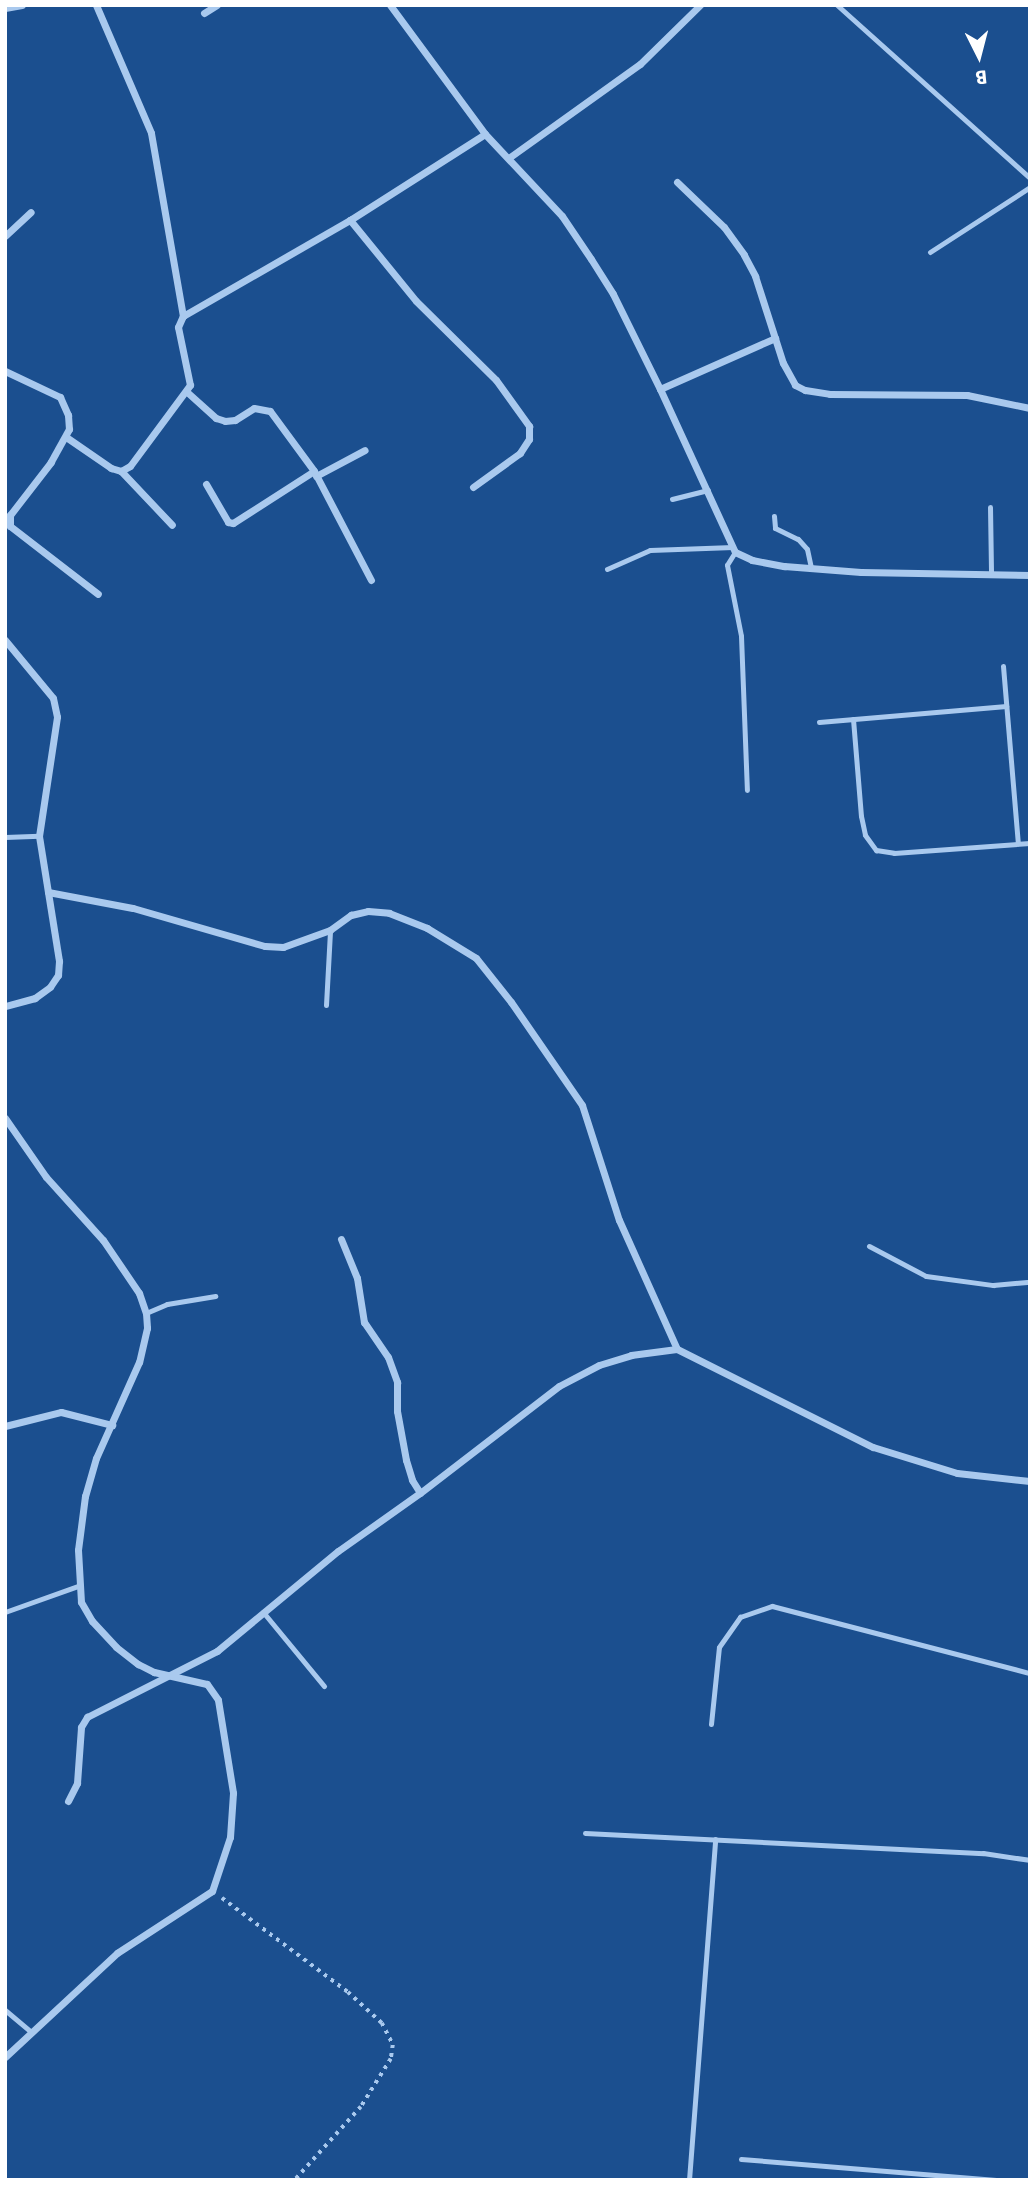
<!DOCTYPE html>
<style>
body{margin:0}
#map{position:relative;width:1035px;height:2185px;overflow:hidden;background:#1b4f8f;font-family:Signika,sans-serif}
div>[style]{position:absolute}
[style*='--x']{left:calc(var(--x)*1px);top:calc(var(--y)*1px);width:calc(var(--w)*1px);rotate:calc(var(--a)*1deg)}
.path>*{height:3.5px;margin-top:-1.75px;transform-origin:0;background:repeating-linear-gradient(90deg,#a9c9ee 0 3.5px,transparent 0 8.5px)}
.service>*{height:5px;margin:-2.5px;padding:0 2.5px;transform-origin:2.5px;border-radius:2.5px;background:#a9c9ee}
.minor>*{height:7px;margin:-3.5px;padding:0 3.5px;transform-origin:3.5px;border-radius:3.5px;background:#a9c9ee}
span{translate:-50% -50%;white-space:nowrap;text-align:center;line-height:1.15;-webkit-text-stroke:6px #1b4f8f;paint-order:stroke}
.frame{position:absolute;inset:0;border:7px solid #fff;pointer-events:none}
.north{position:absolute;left:944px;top:21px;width:70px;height:70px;-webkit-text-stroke:5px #1b4f8f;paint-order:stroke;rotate:174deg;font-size:19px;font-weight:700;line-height:28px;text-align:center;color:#fff}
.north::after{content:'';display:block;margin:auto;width:24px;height:32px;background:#fff;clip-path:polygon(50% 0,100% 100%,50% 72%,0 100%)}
</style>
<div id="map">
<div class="path">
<i style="--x:222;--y:1898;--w:157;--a:36.7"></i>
<i style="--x:348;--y:1992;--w:46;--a:42.4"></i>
<i style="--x:382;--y:2023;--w:25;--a:63"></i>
<i style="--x:393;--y:2045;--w:14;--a:98"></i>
<i style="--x:391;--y:2059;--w:57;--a:122"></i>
<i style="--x:361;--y:2107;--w:98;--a:132.1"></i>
</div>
<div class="service">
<i style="--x:837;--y:5;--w:259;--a:41.9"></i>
<i style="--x:930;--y:252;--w:119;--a:-33"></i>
<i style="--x:672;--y:499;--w:37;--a:-14"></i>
<i style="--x:990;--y:507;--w:66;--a:89.1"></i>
<i style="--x:774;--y:516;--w:12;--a:85"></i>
<i style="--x:775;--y:528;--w:25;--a:26"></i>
<i style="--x:798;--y:539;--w:13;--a:48"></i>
<i style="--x:807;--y:549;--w:19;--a:78"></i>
<i style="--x:735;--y:552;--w:15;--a:122"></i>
<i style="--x:727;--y:565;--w:72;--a:78.8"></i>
<i style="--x:741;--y:636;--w:154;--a:87.8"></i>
<i style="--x:607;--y:569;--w:47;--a:-23.8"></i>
<i style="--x:650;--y:550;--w:83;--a:-2.1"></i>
<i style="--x:1003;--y:666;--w:178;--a:85.2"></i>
<i style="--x:853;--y:719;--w:97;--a:85.3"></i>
<i style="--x:861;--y:816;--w:19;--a:78"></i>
<i style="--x:865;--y:835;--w:19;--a:54"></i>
<i style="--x:876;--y:850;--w:18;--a:9"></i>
<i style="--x:894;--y:853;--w:136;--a:-4.2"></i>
<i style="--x:819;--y:722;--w:188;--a:-4.9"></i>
<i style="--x:5;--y:837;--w:34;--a:-2"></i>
<i style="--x:326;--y:1005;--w:75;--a:-86.9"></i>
<i style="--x:869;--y:1246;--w:64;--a:27.8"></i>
<i style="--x:926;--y:1276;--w:68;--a:7.7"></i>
<i style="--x:993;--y:1285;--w:37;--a:-5"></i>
<i style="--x:146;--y:1313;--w:23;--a:-23"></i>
<i style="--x:167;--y:1304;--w:49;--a:-9.5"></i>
<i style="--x:5;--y:1612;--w:77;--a:-19.6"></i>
<i style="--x:263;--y:1612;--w:96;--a:50.5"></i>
<i style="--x:711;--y:1724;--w:77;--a:-84.1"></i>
<i style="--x:719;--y:1647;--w:37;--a:-55"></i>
<i style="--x:740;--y:1617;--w:34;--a:-19"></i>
<i style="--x:772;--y:1606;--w:267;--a:14.6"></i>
<i style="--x:585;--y:1833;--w:399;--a:2.9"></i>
<i style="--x:983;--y:1853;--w:48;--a:8.5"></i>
<i style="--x:5;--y:2010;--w:34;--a:40"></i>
<i style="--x:741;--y:2159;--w:256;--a:4.7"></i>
<i style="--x:689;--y:2180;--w:342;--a:-85.6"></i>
</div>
<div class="minor">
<i style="--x:96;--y:5;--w:139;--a:66.7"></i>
<i style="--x:151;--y:133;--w:186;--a:80.1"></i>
<i style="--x:390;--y:5;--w:160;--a:53.6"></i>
<i style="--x:485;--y:134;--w:112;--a:46.8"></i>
<i style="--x:562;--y:216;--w:52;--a:56"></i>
<i style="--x:591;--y:259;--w:41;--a:57.8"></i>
<i style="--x:613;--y:294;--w:106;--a:63.7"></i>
<i style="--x:660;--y:389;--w:179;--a:65.3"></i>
<i style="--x:735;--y:552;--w:19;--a:25"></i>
<i style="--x:752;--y:560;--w:33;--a:11"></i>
<i style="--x:784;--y:566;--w:77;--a:4.5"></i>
<i style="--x:861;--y:572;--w:169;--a:1"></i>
<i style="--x:5;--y:8;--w:17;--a:-10"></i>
<i style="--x:204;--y:13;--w:15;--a:-32"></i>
<i style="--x:510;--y:157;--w:160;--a:-35.6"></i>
<i style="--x:640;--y:64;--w:84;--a:-44.5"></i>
<i style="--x:677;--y:182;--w:65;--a:43.8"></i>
<i style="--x:724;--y:227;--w:34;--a:54"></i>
<i style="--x:744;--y:255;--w:24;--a:62"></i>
<i style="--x:755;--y:276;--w:91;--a:72.2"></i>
<i style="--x:783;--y:363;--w:25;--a:61"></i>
<i style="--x:795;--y:385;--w:11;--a:27"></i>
<i style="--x:805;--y:390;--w:25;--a:9"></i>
<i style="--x:830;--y:394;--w:137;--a:0.4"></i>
<i style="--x:967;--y:395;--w:64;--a:11.7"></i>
<i style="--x:350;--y:220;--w:104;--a:50.8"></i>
<i style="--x:416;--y:301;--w:112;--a:44.6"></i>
<i style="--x:496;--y:380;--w:57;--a:54.3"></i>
<i style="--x:529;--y:426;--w:13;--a:90"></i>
<i style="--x:529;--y:439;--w:17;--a:123"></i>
<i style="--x:520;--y:453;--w:58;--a:144.1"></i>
<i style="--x:5;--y:236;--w:35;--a:-43"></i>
<i style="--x:5;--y:371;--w:61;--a:25.3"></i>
<i style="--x:60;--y:397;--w:20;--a:66"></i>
<i style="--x:68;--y:415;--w:14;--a:86"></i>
<i style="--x:69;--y:429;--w:38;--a:119"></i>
<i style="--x:51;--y:462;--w:67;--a:127.7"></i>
<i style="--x:10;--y:515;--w:11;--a:90"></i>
<i style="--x:10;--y:526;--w:111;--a:37.7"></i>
<i style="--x:660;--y:389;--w:126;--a:-23.9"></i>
<i style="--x:187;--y:392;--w:39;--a:42"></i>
<i style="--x:216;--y:418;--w:9;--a:18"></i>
<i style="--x:225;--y:421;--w:10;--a:-6"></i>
<i style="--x:235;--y:420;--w:22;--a:-32"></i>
<i style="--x:254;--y:408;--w:16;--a:11"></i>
<i style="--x:270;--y:411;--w:74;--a:53.7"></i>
<i style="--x:314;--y:471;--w:123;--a:62.4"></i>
<i style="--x:66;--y:437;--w:55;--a:34.6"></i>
<i style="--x:111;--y:468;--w:10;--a:17"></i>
<i style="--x:121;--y:471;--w:10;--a:-29"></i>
<i style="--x:130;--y:466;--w:101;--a:-53.5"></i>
<i style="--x:190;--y:385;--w:59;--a:-101.7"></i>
<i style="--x:178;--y:327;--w:12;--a:-66"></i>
<i style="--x:183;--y:316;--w:193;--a:-29.9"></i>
<i style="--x:350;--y:220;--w:160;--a:-32.5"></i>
<i style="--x:121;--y:471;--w:74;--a:46.6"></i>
<i style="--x:316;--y:476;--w:55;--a:-28"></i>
<i style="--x:206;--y:484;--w:44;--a:59.9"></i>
<i style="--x:228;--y:522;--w:5;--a:11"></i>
<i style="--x:233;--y:523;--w:96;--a:-32.7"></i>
<i style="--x:5;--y:640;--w:75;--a:50.4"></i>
<i style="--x:53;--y:698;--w:19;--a:78"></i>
<i style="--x:57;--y:717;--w:120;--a:98.6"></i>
<i style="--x:39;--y:836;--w:127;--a:80.9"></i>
<i style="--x:59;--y:961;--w:14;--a:94"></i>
<i style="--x:58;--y:975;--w:14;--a:124"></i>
<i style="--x:50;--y:987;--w:19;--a:144"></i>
<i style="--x:35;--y:998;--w:31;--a:165"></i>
<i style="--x:48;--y:892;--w:86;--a:10.7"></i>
<i style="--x:133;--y:908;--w:137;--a:16.1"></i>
<i style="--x:265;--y:946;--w:18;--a:3"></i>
<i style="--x:283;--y:947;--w:50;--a:-19.9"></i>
<i style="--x:330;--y:930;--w:26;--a:-36"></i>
<i style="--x:351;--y:915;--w:17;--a:-13"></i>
<i style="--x:368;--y:911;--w:21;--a:5"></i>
<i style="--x:389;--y:913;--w:41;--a:21.5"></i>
<i style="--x:427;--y:928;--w:57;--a:31.5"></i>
<i style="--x:476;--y:958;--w:56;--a:51.5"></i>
<i style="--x:511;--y:1002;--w:125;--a:55.4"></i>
<i style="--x:582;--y:1105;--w:121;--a:72.2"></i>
<i style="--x:619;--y:1220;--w:141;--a:65.8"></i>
<i style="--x:5;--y:1118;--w:72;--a:55.2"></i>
<i style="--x:46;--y:1177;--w:85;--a:47.9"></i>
<i style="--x:103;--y:1240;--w:64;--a:55.8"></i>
<i style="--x:139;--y:1293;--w:21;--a:71"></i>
<i style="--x:146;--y:1313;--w:15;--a:86"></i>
<i style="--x:147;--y:1328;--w:35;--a:103"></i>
<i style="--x:139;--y:1362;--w:105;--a:114.1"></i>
<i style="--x:96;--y:1458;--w:40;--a:106"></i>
<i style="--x:85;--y:1496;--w:54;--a:97.4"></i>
<i style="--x:78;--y:1550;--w:52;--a:86.7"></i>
<i style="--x:81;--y:1602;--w:22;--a:60"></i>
<i style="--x:92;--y:1621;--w:35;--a:47"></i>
<i style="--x:116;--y:1647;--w:28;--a:38"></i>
<i style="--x:138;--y:1664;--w:18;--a:27"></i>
<i style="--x:154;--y:1672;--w:54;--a:12.8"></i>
<i style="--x:207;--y:1684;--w:19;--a:55"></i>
<i style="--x:218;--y:1700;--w:94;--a:80.8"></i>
<i style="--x:233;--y:1793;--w:44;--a:93.9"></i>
<i style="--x:230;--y:1837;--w:57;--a:108.4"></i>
<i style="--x:212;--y:1891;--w:113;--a:146.9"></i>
<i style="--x:117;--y:1953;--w:153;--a:137.1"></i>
<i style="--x:341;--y:1239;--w:42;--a:67.7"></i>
<i style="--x:357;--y:1278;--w:45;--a:81"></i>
<i style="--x:364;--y:1322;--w:42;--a:55.6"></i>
<i style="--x:388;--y:1357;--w:27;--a:70"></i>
<i style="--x:397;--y:1382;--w:29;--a:90"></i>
<i style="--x:397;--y:1411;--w:50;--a:79.6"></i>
<i style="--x:406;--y:1460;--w:21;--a:73"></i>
<i style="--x:412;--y:1480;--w:15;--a:58"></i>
<i style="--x:5;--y:1426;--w:58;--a:-14"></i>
<i style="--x:61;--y:1412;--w:53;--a:14.3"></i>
<i style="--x:68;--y:1801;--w:20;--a:-63"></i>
<i style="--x:77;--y:1783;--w:56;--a:-85.9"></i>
<i style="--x:81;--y:1727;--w:12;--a:-59"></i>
<i style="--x:87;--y:1717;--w:146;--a:-26.9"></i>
<i style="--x:217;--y:1651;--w:157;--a:-39.6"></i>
<i style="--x:338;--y:1551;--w:100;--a:-35.3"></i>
<i style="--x:420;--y:1493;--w:175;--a:-37.6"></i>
<i style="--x:559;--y:1386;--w:45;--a:-27.7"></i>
<i style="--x:599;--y:1365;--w:34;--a:-17"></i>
<i style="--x:631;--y:1355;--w:46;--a:-7.4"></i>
<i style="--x:677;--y:1349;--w:219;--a:26.6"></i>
<i style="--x:873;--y:1447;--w:88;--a:17.2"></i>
<i style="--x:957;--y:1473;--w:73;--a:6.3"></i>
</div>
<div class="frame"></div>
<div class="north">B</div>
</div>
